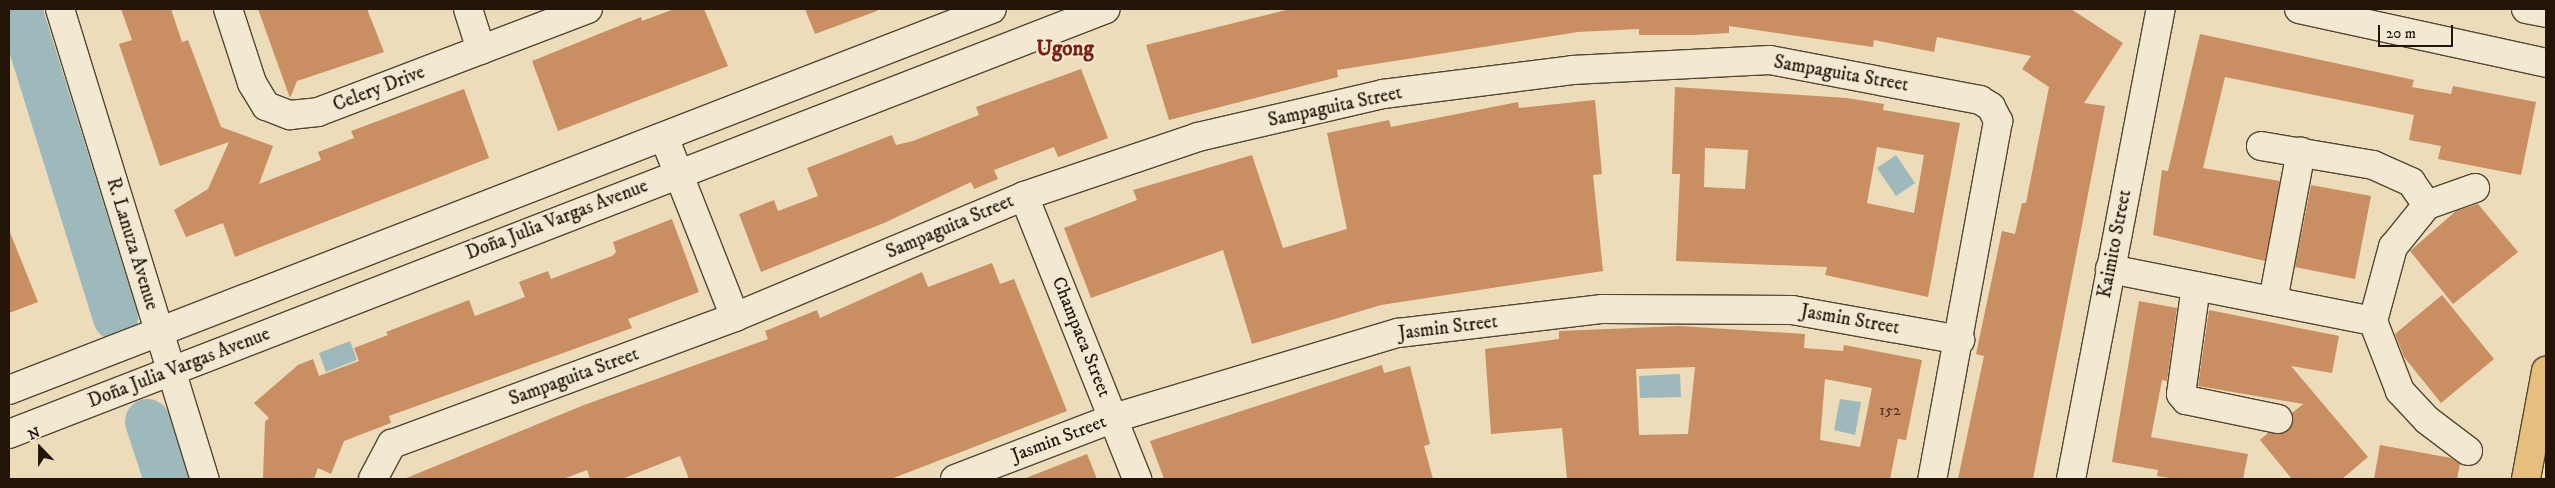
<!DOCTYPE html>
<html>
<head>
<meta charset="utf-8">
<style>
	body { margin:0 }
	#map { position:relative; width:2555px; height:488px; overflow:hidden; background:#ecdcba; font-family:"IM FELL DW Pica",serif }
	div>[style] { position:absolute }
	.water>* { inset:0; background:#9db9bb }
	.river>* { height:45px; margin:-22.5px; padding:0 22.5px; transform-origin:22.5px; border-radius:22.5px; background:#9db9bb }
	.building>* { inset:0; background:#c98e62 }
	.roads { filter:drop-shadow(1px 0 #544633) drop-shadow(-1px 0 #544633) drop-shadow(0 1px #544633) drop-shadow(0 -1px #544633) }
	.street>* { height:28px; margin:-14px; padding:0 14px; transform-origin:14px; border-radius:14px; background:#f3e8d2 }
	.secondary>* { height:28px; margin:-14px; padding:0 14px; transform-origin:14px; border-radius:14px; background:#f3e8d2 }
	.primary>* { height:28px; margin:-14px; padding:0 14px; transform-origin:14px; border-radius:14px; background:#e6be7d }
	span { translate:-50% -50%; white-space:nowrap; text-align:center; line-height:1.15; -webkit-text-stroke:4.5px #f3e8d2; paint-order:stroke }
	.number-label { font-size:16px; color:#4c321d }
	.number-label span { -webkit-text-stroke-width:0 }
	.street-label { font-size:19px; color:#221406 }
	.quarter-label { font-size:21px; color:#7a1f14; font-weight:700 }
	.frame { position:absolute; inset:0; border:10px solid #221406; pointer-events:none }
	.north { position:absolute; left:15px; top:423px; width:50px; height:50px; -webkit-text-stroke:4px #f3e8d2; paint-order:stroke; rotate:338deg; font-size:14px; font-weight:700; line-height:20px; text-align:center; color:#221406 }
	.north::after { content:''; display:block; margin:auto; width:18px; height:22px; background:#221406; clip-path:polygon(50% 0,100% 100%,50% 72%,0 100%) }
	.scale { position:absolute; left:2378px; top:25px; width:75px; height:22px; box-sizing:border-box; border:2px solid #221406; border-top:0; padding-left:6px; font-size:15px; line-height:18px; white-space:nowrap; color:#221406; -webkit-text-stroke:4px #f3e8d2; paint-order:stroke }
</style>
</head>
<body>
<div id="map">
	<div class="water">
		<div style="clip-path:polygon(1896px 155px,1915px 183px,1896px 196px,1877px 168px)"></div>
		<div style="clip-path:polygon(350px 341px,357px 360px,326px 372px,319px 353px)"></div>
		<div style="clip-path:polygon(1680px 374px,1681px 397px,1640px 398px,1639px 376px)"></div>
		<div style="clip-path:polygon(1840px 399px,1861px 402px,1855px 435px,1834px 430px)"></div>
	</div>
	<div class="river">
		<div style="left:19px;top:9px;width:323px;rotate:72.7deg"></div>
		<div style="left:147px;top:421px;width:61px;rotate:71.9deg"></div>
	</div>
	<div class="building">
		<div style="clip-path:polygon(121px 9px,171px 9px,182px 42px,188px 40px,221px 127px,273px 146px,259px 184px,321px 160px,318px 152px,354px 138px,351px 131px,464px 89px,489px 158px,235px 257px,223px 223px,186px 237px,174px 210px,208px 189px,229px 142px,160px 166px,119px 44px,132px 40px)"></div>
		<div style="clip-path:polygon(258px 9px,367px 9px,384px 52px,297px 81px,290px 98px)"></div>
		<div style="clip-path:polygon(674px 9px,704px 9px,728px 66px,558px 131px,532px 61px,641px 17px,642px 21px)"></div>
		<div style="clip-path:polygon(805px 9px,877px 9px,877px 11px,815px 34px)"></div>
		<div style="clip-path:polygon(1290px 9px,2071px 9px,2123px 43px,2084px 103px,2105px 106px,2033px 479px,1958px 479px,1984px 356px,1976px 354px,2002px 231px,2015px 234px,2022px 203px,2026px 203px,2049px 87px,2022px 69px,2031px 56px,1937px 37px,1934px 52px,1874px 40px,1873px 47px,1729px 26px,1729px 33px,1692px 35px,1639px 35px,1639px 29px,1578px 32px,1337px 70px,1338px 77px,1169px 120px,1146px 45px)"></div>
		<div style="clip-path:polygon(2200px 34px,2414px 80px,2412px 87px,2451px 94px,2453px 86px,2536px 102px,2521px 175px,2438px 159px,2441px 146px,2409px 140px,2414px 115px,2225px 77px,2203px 168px,2280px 181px,2265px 261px,2153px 235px,2162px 170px,2168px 171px)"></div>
		<div style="clip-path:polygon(1081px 69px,1108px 138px,1058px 157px,1054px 147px,994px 170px,998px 179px,974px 189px,971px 182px,884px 223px,761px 272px,739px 214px,774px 200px,778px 211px,818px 196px,807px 168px,892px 135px,896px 145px,913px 141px,979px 115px,976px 107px)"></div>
		<div style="clip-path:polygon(evenodd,1675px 87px,1847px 98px,1884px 104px,1883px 110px,1960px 123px,1928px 297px,1825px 275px,1827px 267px,1676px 261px,1680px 174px,1672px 174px,1675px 87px,1877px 147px,1924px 155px,1914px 213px,1867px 203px,1877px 147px,1675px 87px,1705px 148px,1748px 150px,1745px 189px,1704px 187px,1705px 148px)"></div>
		<div style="clip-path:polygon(1595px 100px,1602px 174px,1593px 175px,1603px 271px,1381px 305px,1252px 344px,1223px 250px,1091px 298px,1064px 228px,1137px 200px,1133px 190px,1252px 155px,1283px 248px,1347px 229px,1327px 133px,1389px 120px,1391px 127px,1518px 102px,1519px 108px)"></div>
		<div style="clip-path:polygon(2311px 185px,2371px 196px,2355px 279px,2295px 267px)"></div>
		<div style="clip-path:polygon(2478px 204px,2518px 252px,2453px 304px,2410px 251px,2456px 211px)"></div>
		<div style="clip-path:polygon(672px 219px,699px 292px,628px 319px,632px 328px,389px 416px,391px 423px,344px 441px,331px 474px,318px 468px,314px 479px,263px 479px,265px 422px,269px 418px,254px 403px,298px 365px,313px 359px,319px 376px,359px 361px,354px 348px,388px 335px,386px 332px,469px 300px,475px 316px,525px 297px,519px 282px,548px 271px,551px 279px,612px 256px,616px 252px,613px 242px)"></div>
		<div style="clip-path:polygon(9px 230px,38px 302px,9px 313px)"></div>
		<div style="clip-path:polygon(992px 263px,1000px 284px,1014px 279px,1067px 411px,891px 479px,689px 479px,680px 456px,622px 479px,590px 479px,587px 470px,563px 479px,404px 479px,584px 405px,768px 339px,765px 331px,817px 310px,820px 318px,922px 272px,928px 287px)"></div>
		<div style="clip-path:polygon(2442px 295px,2494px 359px,2441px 403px,2404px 357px,2395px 334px)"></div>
		<div style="clip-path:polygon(2139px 301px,2177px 308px,2167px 381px,2162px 380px,2151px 437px,2248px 454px,2243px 479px,2175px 479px,2157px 476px,2158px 470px,2112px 462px)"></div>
		<div style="clip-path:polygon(2209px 310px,2339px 336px,2332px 373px,2291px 366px,2368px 457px,2342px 479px,2292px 479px,2260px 440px,2268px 433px,2289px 430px,2292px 413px,2303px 404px,2198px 386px)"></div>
		<div style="clip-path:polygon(evenodd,1680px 326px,1805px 334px,1804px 348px,1843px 351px,1844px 345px,1922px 360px,1906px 440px,1898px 439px,1890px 479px,1567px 479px,1562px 428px,1491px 434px,1485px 349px,1559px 339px,1559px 331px,1680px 326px,1695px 367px,1688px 434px,1639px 435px,1636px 369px,1695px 367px,1680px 326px,1825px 379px,1872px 388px,1860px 447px,1820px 440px,1825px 379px)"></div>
		<div style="clip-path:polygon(1382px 365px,1384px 373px,1410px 366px,1430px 444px,1424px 446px,1433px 479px,1164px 479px,1150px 441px)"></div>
		<div style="clip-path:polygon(2380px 445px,2451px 458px,2460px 464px,2457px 479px,2374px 479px)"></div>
		<div style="clip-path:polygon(1087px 454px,1097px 479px,1026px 479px,1026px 478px)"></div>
	</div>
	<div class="roads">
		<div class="street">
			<div style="left:228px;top:9px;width:78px;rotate:72deg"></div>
			<div style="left:252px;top:83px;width:27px;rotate:59deg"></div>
			<div style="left:266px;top:106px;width:26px;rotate:21deg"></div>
			<div style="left:290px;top:115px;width:28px;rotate:-6deg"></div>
			<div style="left:318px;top:112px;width:289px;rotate:-20.9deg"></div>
			<div style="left:468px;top:9px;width:43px;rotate:72.4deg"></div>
			<div style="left:664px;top:137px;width:193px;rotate:68.5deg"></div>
			<div style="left:2261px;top:146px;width:114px;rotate:9.6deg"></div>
			<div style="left:2373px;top:165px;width:42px;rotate:24.1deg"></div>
			<div style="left:2411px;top:182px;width:28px;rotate:55deg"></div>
			<div style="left:1024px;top:196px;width:305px;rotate:68.2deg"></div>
			<div style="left:2110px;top:269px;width:268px;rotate:11.2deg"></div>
			<div style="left:2196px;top:286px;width:109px;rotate:97.9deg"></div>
			<div style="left:2181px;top:394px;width:8px;rotate:50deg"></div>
			<div style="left:2186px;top:400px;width:94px;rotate:11.7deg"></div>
			<div style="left:2273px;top:301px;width:152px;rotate:-79.4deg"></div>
			<div style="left:2468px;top:451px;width:51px;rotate:-142.9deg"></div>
			<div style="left:2427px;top:420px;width:40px;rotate:-133deg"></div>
			<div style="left:2400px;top:391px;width:75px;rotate:-111.1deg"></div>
			<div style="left:2373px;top:321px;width:77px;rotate:-74.9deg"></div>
			<div style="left:2393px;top:247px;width:54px;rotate:-51deg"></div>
			<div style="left:2427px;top:205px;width:51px;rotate:-19.5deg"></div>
			<div style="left:373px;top:479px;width:40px;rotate:-62deg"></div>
			<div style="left:392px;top:444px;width:366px;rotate:-20.3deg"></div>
			<div style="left:735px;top:317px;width:313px;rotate:-22.7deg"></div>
			<div style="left:1024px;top:196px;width:184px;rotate:-18.7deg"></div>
			<div style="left:1198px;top:137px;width:190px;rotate:-13.1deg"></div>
			<div style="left:1383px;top:94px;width:191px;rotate:-7.2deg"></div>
			<div style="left:1572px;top:70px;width:198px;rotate:-2.9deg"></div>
			<div style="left:1770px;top:60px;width:214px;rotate:10.8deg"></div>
			<div style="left:1980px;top:100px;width:13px;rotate:32deg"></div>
			<div style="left:1991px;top:107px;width:16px;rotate:63deg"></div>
			<div style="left:1998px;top:121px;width:364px;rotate:100.4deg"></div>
			<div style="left:955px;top:479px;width:170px;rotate:-21deg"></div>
			<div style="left:1114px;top:418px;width:296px;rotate:-16.7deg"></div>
			<div style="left:1398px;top:333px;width:206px;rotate:-6.7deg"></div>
			<div style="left:1603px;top:309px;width:189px;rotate:0.3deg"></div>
			<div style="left:1792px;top:310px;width:171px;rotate:10.1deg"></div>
			<div style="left:2071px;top:479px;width:479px;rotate:-79.2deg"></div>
		</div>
		<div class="secondary">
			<div style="left:60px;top:9px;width:492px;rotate:72.9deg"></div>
			<div style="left:2299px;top:9px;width:253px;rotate:12.3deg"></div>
			<div style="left:2526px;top:9px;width:20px;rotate:11deg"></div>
			<div style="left:9px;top:390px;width:1054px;rotate:-21.19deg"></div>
			<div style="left:9px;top:434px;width:1176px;rotate:-21.18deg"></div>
		</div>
		<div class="primary">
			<div style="left:2526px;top:479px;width:110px;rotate:-79.5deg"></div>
		</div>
	</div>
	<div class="number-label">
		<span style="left:1890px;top:410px">152</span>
	</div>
	<div class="street-label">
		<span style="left:1841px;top:74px;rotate:10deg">Sampaguita Street</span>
		<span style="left:379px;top:89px;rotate:-21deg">Celery Drive</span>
		<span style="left:1335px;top:107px;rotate:-12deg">Sampaguita Street</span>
		<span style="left:557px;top:220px;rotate:-21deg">Doña Julia Vargas Avenue</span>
		<span style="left:950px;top:227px;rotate:-23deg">Sampaguita Street</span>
		<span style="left:132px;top:244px;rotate:73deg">R. Lanuza Avenue</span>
		<span style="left:2115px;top:244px;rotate:-79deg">Kaimito Street</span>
		<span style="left:1850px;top:320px;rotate:10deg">Jasmin Street</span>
		<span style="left:1448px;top:328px;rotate:-7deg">Jasmin Street</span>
		<span style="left:1081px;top:337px;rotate:68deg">Champaca Street</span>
		<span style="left:179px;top:368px;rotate:-21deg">Doña Julia Vargas Avenue</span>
		<span style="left:574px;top:377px;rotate:-20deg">Sampaguita Street</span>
		<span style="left:1059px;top:439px;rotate:-21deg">Jasmin Street</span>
	</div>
	<div class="quarter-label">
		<span style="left:1065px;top:49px">Ugong</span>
	</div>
	<div class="frame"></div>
	<div class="north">N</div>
	<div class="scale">20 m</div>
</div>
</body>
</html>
